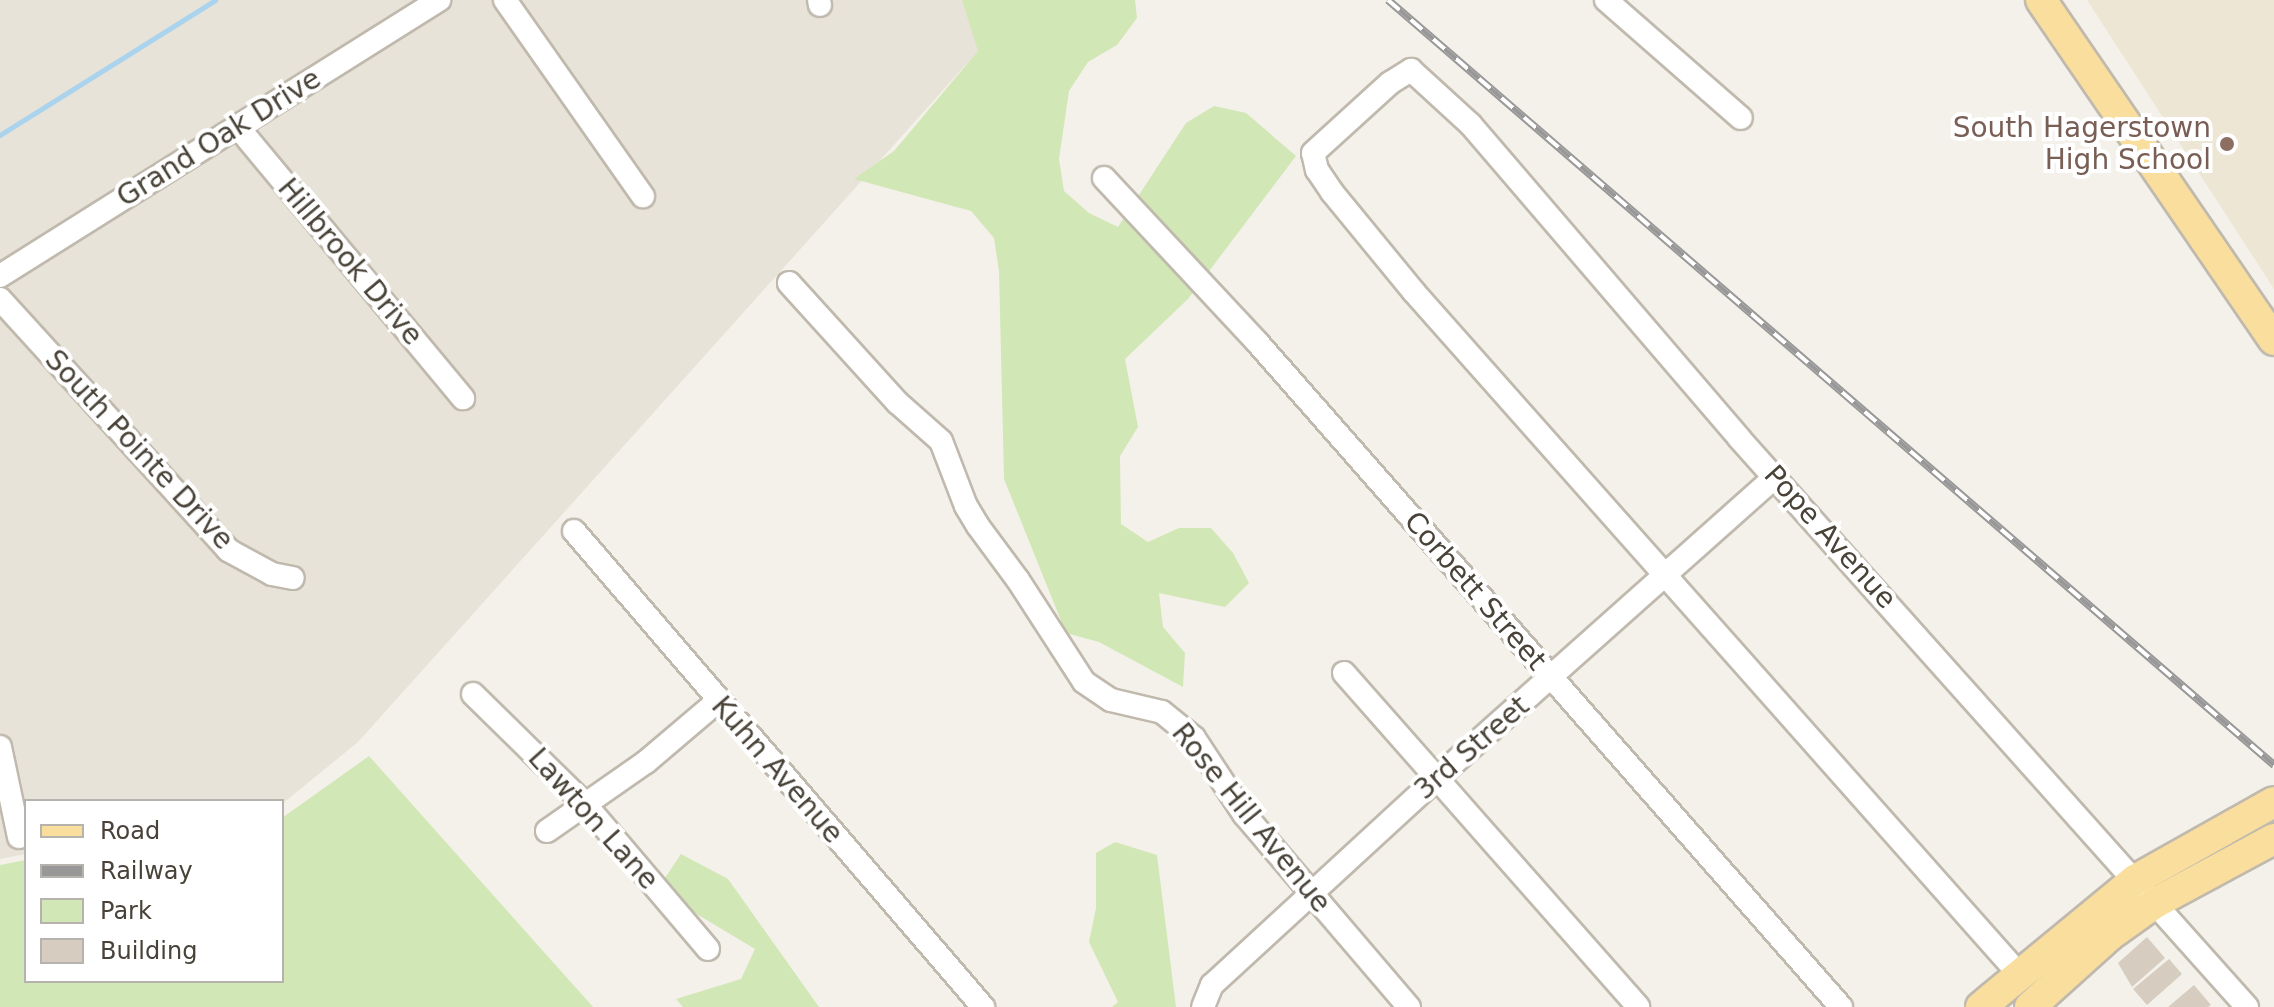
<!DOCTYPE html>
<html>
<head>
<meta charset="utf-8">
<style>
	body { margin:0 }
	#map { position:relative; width:2274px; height:1007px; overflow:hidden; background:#f4f1ea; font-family:"DejaVu Sans",sans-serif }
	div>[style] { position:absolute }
	.residential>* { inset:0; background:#e8e3d8 }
	.education>* { inset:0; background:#ede6d5 }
	.green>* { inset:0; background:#d1e7b5 }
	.stream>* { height:5px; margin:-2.5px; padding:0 2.5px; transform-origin:2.5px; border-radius:2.5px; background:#aad3ee }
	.building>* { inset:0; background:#d6cdc0 }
	.roads { filter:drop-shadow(2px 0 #c0b9ad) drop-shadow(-2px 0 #c0b9ad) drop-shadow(0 2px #c0b9ad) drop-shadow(0 -2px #c0b9ad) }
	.minor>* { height:22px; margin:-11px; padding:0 11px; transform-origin:11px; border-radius:11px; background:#fff }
	.major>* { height:30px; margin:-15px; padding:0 15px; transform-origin:15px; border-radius:15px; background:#fade9d }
	.rail>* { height:8px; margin-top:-4px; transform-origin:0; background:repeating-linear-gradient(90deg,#fff 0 15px,#989898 0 30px); box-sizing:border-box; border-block:2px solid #989898 }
	.dots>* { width:22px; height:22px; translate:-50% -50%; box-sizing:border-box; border:4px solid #fff; border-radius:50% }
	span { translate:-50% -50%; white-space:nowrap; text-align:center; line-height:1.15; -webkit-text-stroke:8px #fff; paint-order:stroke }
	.education-label { font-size:28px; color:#785e54 }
	.right { translate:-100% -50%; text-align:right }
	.street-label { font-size:28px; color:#484238 }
	.legend { position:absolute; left:24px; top:799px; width:260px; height:184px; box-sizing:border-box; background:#fff; border:2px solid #b6b3af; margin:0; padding:10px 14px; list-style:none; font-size:24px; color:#484238 }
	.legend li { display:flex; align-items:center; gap:16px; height:40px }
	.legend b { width:40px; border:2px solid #b6b3af }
</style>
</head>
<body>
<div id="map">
	<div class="residential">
		<div style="clip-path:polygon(0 0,981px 0,988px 40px,358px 742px,282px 804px,26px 801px,26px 854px,0 859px)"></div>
	</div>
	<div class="education">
		<div style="clip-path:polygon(2087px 0,2274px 0,2274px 289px)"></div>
	</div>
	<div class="green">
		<div style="clip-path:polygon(962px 0,1135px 0,1137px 18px,1117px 45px,1088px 62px,1069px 91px,1059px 159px,1064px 191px,1089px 213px,1118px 227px,1186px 123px,1214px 106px,1246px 113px,1296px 156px,1188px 299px,1125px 359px,1138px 427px,1120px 456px,1121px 524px,1148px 542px,1179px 528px,1211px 528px,1233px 553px,1249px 583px,1225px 607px,1159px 593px,1163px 627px,1185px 653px,1183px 687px,1099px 642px,1066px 633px,1004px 479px,999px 271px,994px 238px,971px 211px,854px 179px,894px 151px,978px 51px)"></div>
		<div style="clip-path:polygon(369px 756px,593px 1007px,0 1007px,0 865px,26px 860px,26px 981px,282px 981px,282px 818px)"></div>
		<div style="clip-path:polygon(1115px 842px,1157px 855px,1176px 1007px,1112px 1007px,1118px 1002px,1089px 942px,1096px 908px,1096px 853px)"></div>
		<div style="clip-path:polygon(681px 854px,728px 879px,819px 1007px,683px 1007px,676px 999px,741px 979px,755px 949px,685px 907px,663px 881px)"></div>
	</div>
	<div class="stream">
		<div style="left:0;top:135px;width:254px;rotate:-32.1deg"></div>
	</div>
	<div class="building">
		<div style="clip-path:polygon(2147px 937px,2165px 958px,2132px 987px,2118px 963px)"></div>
		<div style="clip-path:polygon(2169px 959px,2182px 974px,2147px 1005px,2133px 989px)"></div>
		<div style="clip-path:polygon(2194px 985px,2211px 1005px,2208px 1007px,2168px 1007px)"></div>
	</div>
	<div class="roads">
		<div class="minor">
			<div style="left:505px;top:0;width:240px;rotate:54.9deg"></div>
			<div style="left:819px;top:0;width:5px;rotate:79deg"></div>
			<div style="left:1606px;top:0;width:179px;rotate:41.2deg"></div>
			<div style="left:237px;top:126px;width:354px;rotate:50.3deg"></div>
			<div style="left:1104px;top:178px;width:224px;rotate:47deg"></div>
			<div style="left:1257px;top:342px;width:885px;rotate:48.71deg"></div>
			<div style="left:0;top:276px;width:519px;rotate:-32.16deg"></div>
			<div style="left:789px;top:283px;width:162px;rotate:47.8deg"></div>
			<div style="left:898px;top:403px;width:57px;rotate:41.5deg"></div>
			<div style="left:941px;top:441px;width:70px;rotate:69deg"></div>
			<div style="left:966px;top:506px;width:23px;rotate:59deg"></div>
			<div style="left:978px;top:526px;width:67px;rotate:53.5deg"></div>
			<div style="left:1018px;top:580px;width:121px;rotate:57.1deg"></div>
			<div style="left:1084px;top:682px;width:32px;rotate:34deg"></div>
			<div style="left:1111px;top:700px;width:52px;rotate:13.2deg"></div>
			<div style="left:1162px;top:712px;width:41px;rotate:39.1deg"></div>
			<div style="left:1194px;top:738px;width:91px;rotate:56.7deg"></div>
			<div style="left:1244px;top:814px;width:254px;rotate:49.5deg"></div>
			<div style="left:0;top:299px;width:339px;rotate:47.7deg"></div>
			<div style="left:228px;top:550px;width:50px;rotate:28.6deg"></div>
			<div style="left:272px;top:574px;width:21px;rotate:11deg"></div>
			<div style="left:574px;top:531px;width:628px;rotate:49.33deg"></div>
			<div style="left:1344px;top:673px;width:445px;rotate:48.6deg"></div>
			<div style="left:473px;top:694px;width:157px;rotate:44.5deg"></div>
			<div style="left:585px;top:804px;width:190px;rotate:49.7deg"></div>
			<div style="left:0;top:747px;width:92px;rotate:78.1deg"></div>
			<div style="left:547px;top:831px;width:121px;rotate:-34.9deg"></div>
			<div style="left:646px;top:762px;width:94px;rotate:-40.3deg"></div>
			<div style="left:2019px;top:974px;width:912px;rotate:-131.58deg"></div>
			<div style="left:1414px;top:292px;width:129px;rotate:-129.4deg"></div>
			<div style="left:1332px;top:192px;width:27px;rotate:-124deg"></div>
			<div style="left:1317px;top:170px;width:17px;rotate:-103deg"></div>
			<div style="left:1313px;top:153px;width:104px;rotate:-42.3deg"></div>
			<div style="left:1390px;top:83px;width:25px;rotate:-32deg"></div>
			<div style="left:1411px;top:70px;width:81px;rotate:42.5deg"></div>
			<div style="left:1471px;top:125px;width:412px;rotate:49.4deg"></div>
			<div style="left:1739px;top:438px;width:763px;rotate:48.24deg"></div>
			<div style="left:1203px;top:1007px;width:24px;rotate:-68deg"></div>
			<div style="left:1212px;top:985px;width:306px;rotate:-42.6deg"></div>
			<div style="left:1437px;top:778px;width:454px;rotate:-41.7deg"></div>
		</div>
		<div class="major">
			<div style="left:2041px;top:0;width:412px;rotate:55.6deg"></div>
			<div style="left:1981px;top:1007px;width:200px;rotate:-39.5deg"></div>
			<div style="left:2135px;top:880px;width:159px;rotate:-29.3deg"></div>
			<div style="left:2030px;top:1007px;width:108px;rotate:-42deg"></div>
			<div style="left:2110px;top:935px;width:55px;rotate:-35.4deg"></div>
			<div style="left:2155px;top:903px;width:135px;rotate:-28.3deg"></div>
		</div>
	</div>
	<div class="rail">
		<div style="left:1388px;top:0;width:1171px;rotate:40.81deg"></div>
	</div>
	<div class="dots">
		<div style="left:2227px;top:144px;background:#8d6e63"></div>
	</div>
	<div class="education-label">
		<span class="right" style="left:2211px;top:144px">South Hagerstown<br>High School</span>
	</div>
	<div class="street-label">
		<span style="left:219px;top:138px;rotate:-32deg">Grand Oak Drive</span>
		<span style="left:350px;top:262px;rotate:50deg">Hillbrook Drive</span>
		<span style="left:139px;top:450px;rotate:47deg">South Pointe Drive</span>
		<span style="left:1830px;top:537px;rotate:48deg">Pope Avenue</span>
		<span style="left:1475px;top:591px;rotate:49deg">Corbett Street</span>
		<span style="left:1472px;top:748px;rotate:-41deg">3rd Street</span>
		<span style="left:777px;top:770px;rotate:49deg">Kuhn Avenue</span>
		<span style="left:1251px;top:818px;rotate:51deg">Rose Hill Avenue</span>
		<span style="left:593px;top:819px;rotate:48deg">Lawton Lane</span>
	</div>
	<ul class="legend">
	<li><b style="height:10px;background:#fade9d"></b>Road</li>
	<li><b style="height:10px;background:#989898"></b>Railway</li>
	<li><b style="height:22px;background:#d1e7b5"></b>Park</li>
	<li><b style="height:22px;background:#d6cdc0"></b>Building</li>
	</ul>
</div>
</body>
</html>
